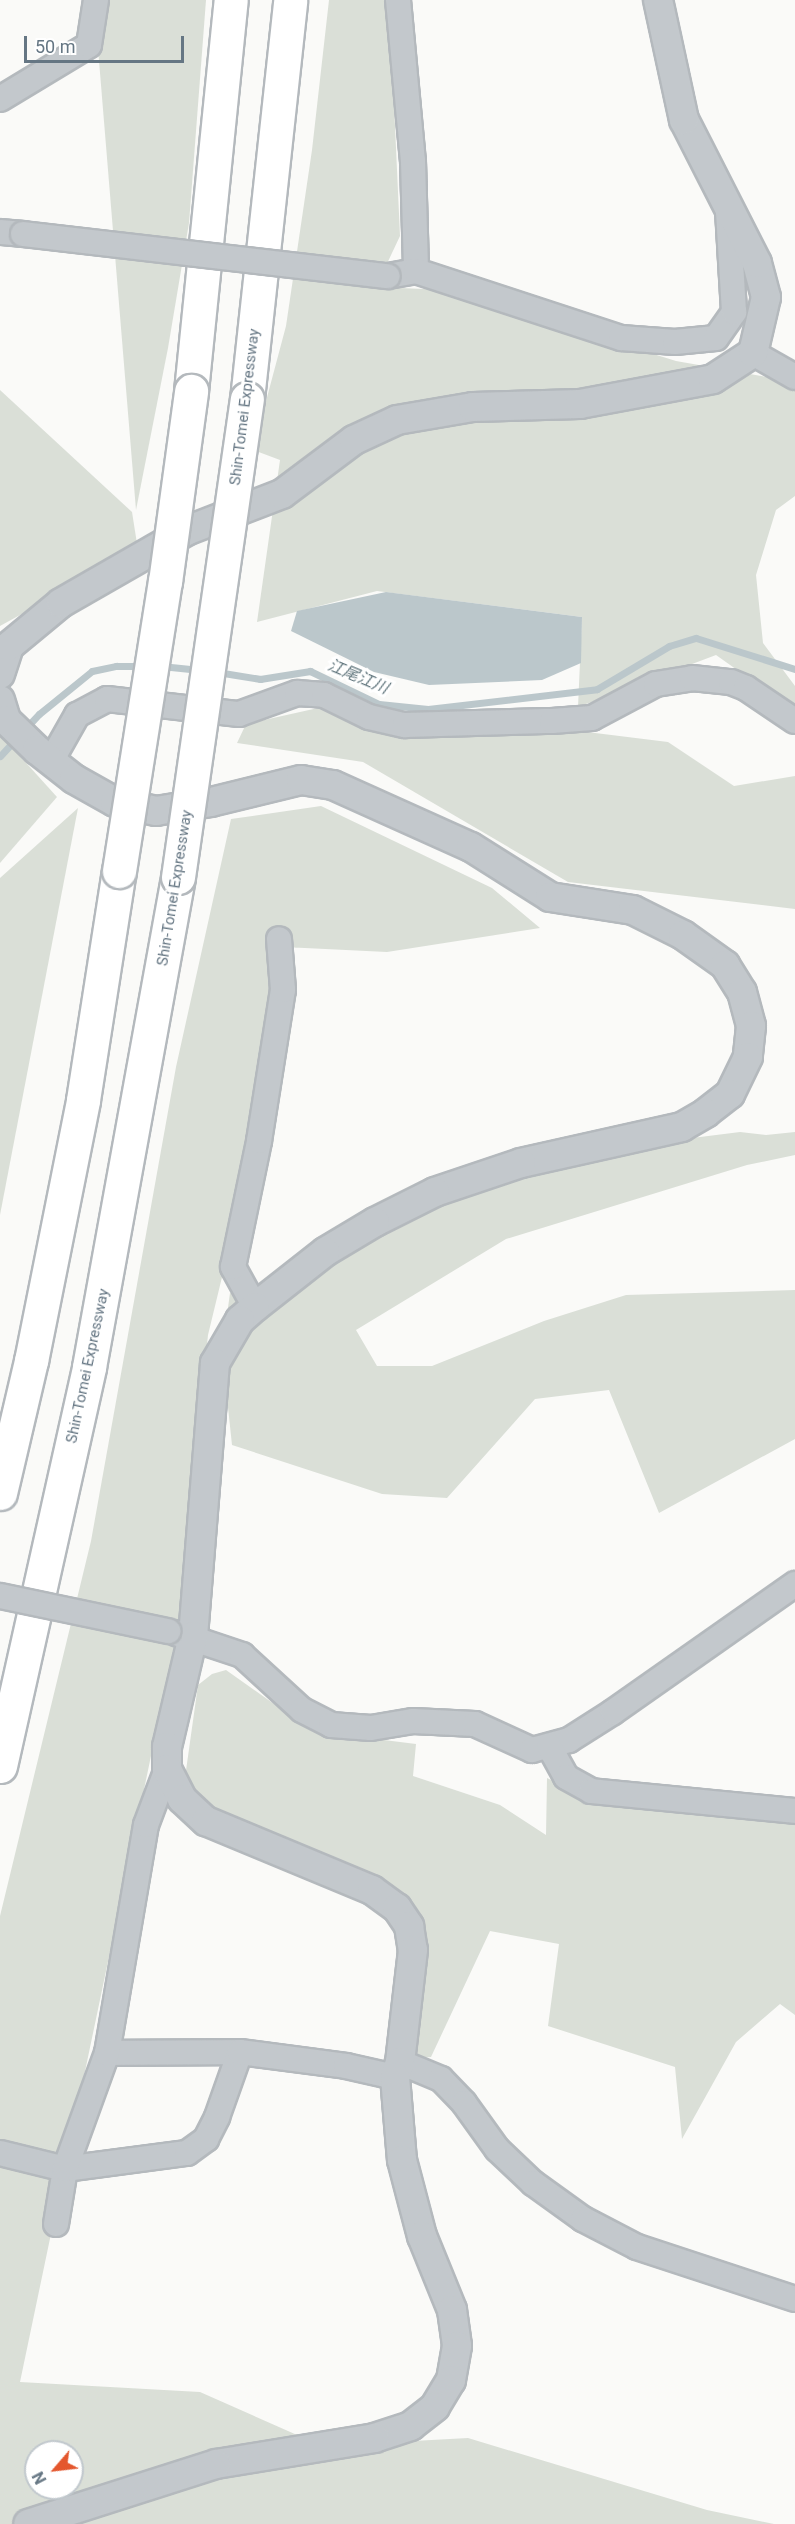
<!DOCTYPE html>
<html>
<head>
<meta charset="utf-8">
<style>
	body { margin:0 }
	#map { position:relative; width:795px; height:2524px; overflow:hidden; background:#fafaf8; font-family:Roboto,"Noto Sans JP",sans-serif }
	div>[style] { position:absolute }
	.green>* { inset:0; background:#dadfd7 }
	.water>* { inset:0; background:#bbc7cb }
	.stream>* { height:7px; margin:-3.5px; padding:0 3.5px; transform-origin:3.5px; border-radius:3.5px; background:#bbc7cb }
	.roads { filter:drop-shadow(2px 0 #b4b9bd) drop-shadow(-2px 0 #b4b9bd) drop-shadow(0 2px #b4b9bd) drop-shadow(0 -2px #b4b9bd) }
	.minor>* { height:24px; margin:-12px; padding:0 12px; transform-origin:12px; border-radius:12px; background:#c3c8cc }
	.tertiary>* { height:28px; margin:-14px; padding:0 14px; transform-origin:14px; border-radius:14px; background:#c3c8cc }
	.motorway>* { height:33px; margin:-16.5px; padding:0 16.5px; transform-origin:16.5px; border-radius:16.5px; background:#fff }
	.bridges { filter:drop-shadow(2px 0 #b4b9bd) drop-shadow(-2px 0 #b4b9bd) drop-shadow(0 2px #b4b9bd) drop-shadow(0 -2px #b4b9bd) }
	.minor-bridge>* { height:24px; margin:-12px; padding:0 12px; transform-origin:12px; border-radius:12px; background:#c3c8cc }
	.motorway-bridge>* { height:33px; margin:-16.5px; padding:0 16.5px; transform-origin:16.5px; border-radius:16.5px; background:#fff }
	span { translate:-50% -50%; white-space:nowrap; text-align:center; line-height:1.15; -webkit-text-stroke:6px #fff; paint-order:stroke }
	.street-label { font-size:15px; color:#657683 }
	.water-label { font-size:16px; color:#60757c; font-style:italic }
	.north { position:absolute; left:24px; top:2440px; width:60px; height:60px; box-sizing:border-box; background:#fff; border:2px solid #c1c8cd; border-radius:50%; rotate:242deg; font-size:16px; font-weight:700; line-height:24px; text-align:center; color:#657683 }
	.north::after { content:''; display:block; margin:auto; width:21px; height:27px; background:#e4572e; clip-path:polygon(50% 0,100% 100%,50% 72%,0 100%) }
	.scale { position:absolute; left:24px; top:36px; width:160px; height:27px; box-sizing:border-box; border:3px solid #657683; border-top:0; padding-left:8px; font-size:18px; line-height:21px; white-space:nowrap; color:#657683; -webkit-text-stroke:4px #fff; paint-order:stroke }
</style>
</head>
<body>
<div id="map">
	<div class="green">
		<div style="clip-path:polygon(94px 0,206px 0,189px 223px,168px 348px,136px 510px)"></div>
		<div style="clip-path:polygon(329px 0,386px 0,391px 38px,400px 236px,376px 287px,448px 290px,676px 361px,795px 382px,795px 496px,776px 510px,756px 575px,763px 643px,795px 686px,795px 706px,784px 703px,716px 655px,578px 707px,582px 617px,377px 591px,257px 622px,280px 460px,253px 450px,286px 326px,312px 150px)"></div>
		<div style="clip-path:polygon(0 390px,132px 512px,138px 550px,0 626px)"></div>
		<div style="clip-path:polygon(318px 708px,399px 734px,579px 731px,668px 742px,734px 786px,795px 776px,795px 909px,568px 882px,363px 762px,237px 743px,246px 724px)"></div>
		<div style="clip-path:polygon(0 734px,57px 797px,0 863px)"></div>
		<div style="clip-path:polygon(evenodd,321px 806px,492px 888px,540px 928px,387px 952px,284px 947px,260px 1120px,208px 1335px,178px 1627px,20px 2382px,200px 2392px,322px 2446px,468px 2438px,707px 2510px,774px 2524px,0 2524px,0 1916px,91px 1541px,176px 1067px,231px 819px,321px 806px,36px 2452px,72px 2452px,72px 2488px,36px 2488px,36px 2452px)"></div>
		<div style="clip-path:polygon(78px 808px,0 1215px,0 878px)"></div>
		<div style="clip-path:polygon(740px 1132px,766px 1135px,795px 1132px,795px 1155px,747px 1165px,506px 1239px,356px 1330px,377px 1366px,432px 1366px,544px 1321px,626px 1295px,795px 1290px,795px 1439px,659px 1513px,609px 1390px,535px 1399px,447px 1498px,382px 1494px,232px 1445px,222px 1351px,230px 1293px,265px 1299px,448px 1188px,557px 1155px)"></div>
		<div style="clip-path:polygon(226px 1670px,312px 1731px,416px 1744px,413px 1776px,500px 1805px,546px 1835px,547px 1778px,599px 1803px,795px 1820px,795px 2015px,780px 2004px,736px 2042px,682px 2139px,675px 2067px,548px 2026px,559px 1944px,490px 1931px,431px 2057px,416px 2058px,405px 2012px,410px 1915px,182px 1799px,198px 1685px,212px 1674px)"></div>
	</div>
	<div class="water">
		<div style="clip-path:polygon(386px 592px,582px 617px,581px 663px,542px 680px,429px 685px,374px 672px,291px 631px,297px 611px)"></div>
	</div>
	<div class="stream">
		<div style="left:161px;top:666px;width:39px;rotate:6deg"></div>
		<div style="left:217px;top:672px;width:44px;rotate:9.2deg"></div>
		<div style="left:260px;top:679px;width:51px;rotate:-9.1deg"></div>
		<div style="left:310px;top:671px;width:76px;rotate:25.6deg"></div>
		<div style="left:379px;top:704px;width:49px;rotate:5.8deg"></div>
		<div style="left:428px;top:709px;width:170px;rotate:-6.7deg"></div>
		<div style="left:597px;top:689px;width:84px;rotate:-30.8deg"></div>
		<div style="left:669px;top:646px;width:28px;rotate:-17deg"></div>
		<div style="left:696px;top:638px;width:104px;rotate:17.4deg"></div>
		<div style="left:24px;top:730px;width:22px;rotate:-47deg"></div>
		<div style="left:39px;top:714px;width:68px;rotate:-39.1deg"></div>
		<div style="left:92px;top:671px;width:25px;rotate:-12deg"></div>
		<div style="left:116px;top:666px;width:28px"></div>
		<div style="left:0;top:756px;width:25px;rotate:-47deg"></div>
	</div>
	<div class="roads">
		<div class="minor">
			<div style="left:398px;top:0;width:162px;rotate:84.7deg"></div>
			<div style="left:413px;top:161px;width:110px;rotate:88.4deg"></div>
			<div style="left:0;top:99px;width:104px;rotate:-31.2deg"></div>
			<div style="left:89px;top:45px;width:46px;rotate:-81.2deg"></div>
			<div style="left:0;top:232px;width:23px;rotate:5deg"></div>
			<div style="left:388px;top:276px;width:28px;rotate:-10deg"></div>
			<div style="left:416px;top:271px;width:216px;rotate:18.1deg"></div>
			<div style="left:621px;top:338px;width:54px;rotate:4.2deg"></div>
			<div style="left:675px;top:342px;width:41px;rotate:-5.6deg"></div>
			<div style="left:716px;top:338px;width:32px;rotate:-55deg"></div>
			<div style="left:734px;top:312px;width:101px;rotate:-93.4deg"></div>
			<div style="left:753px;top:353px;width:48px;rotate:29.7deg"></div>
			<div style="left:51px;top:761px;width:53px;rotate:-60.5deg"></div>
			<div style="left:77px;top:715px;width:34px;rotate:-28deg"></div>
			<div style="left:107px;top:699px;width:133px;rotate:6.5deg"></div>
			<div style="left:239px;top:714px;width:62px;rotate:-19.9deg"></div>
			<div style="left:297px;top:693px;width:27px;rotate:4deg"></div>
			<div style="left:324px;top:695px;width:50px;rotate:26.1deg"></div>
			<div style="left:369px;top:717px;width:37px;rotate:13deg"></div>
			<div style="left:405px;top:725px;width:147px;rotate:-1.6deg"></div>
			<div style="left:552px;top:721px;width:40px;rotate:-4.3deg"></div>
			<div style="left:592px;top:718px;width:72px;rotate:-28deg"></div>
			<div style="left:656px;top:684px;width:36px;rotate:-9deg"></div>
			<div style="left:692px;top:678px;width:39px;rotate:6deg"></div>
			<div style="left:731px;top:682px;width:16px;rotate:22deg"></div>
			<div style="left:746px;top:688px;width:59px;rotate:34deg"></div>
			<div style="left:255px;top:1307px;width:46px;rotate:-118.8deg"></div>
			<div style="left:233px;top:1267px;width:129px;rotate:-78.3deg"></div>
			<div style="left:259px;top:1141px;width:153px;rotate:-81deg"></div>
			<div style="left:283px;top:990px;width:51px;rotate:-94.5deg"></div>
			<div style="left:176px;top:1633px;width:70px;rotate:18.4deg"></div>
			<div style="left:242px;top:1655px;width:81px;rotate:42.5deg"></div>
			<div style="left:302px;top:1710px;width:33px;rotate:27deg"></div>
			<div style="left:331px;top:1725px;width:40px;rotate:4.3deg"></div>
			<div style="left:371px;top:1728px;width:43px;rotate:-9.5deg"></div>
			<div style="left:413px;top:1721px;width:62px;rotate:2.8deg"></div>
			<div style="left:475px;top:1724px;width:63px;rotate:24.5deg"></div>
			<div style="left:532px;top:1750px;width:38px;rotate:-15deg"></div>
			<div style="left:569px;top:1740px;width:52px;rotate:-32.5deg"></div>
			<div style="left:613px;top:1712px;width:223px;rotate:-35.1deg"></div>
			<div style="left:549px;top:1746px;width:35px;rotate:61deg"></div>
			<div style="left:566px;top:1777px;width:29px;rotate:29deg"></div>
			<div style="left:591px;top:1791px;width:205px;rotate:5.6deg"></div>
			<div style="left:107px;top:2053px;width:133px;rotate:-0.4deg"></div>
			<div style="left:400px;top:2062px;width:44px;rotate:22.5deg"></div>
			<div style="left:441px;top:2079px;width:33px;rotate:46deg"></div>
			<div style="left:464px;top:2103px;width:57px;rotate:54.3deg"></div>
			<div style="left:497px;top:2149px;width:50px;rotate:43.4deg"></div>
			<div style="left:533px;top:2183px;width:62px;rotate:35.8deg"></div>
			<div style="left:583px;top:2219px;width:61px;rotate:27.4deg"></div>
			<div style="left:637px;top:2247px;width:166px;rotate:18.2deg"></div>
			<div style="left:0;top:2153px;width:67px;rotate:13.8deg"></div>
			<div style="left:65px;top:2169px;width:123px;rotate:-7.5deg"></div>
			<div style="left:187px;top:2153px;width:24px;rotate:-36deg"></div>
			<div style="left:206px;top:2139px;width:25px;rotate:-63deg"></div>
			<div style="left:217px;top:2117px;width:69px;rotate:-70.5deg"></div>
			<div style="left:240px;top:2052px;width:107px;rotate:7.5deg"></div>
			<div style="left:346px;top:2066px;width:50px;rotate:12.7deg"></div>
			<div style="left:56px;top:2224px;width:56px;rotate:-80.7deg"></div>
			<div style="left:65px;top:2169px;width:123px;rotate:-70.1deg"></div>
			<div style="left:107px;top:2053px;width:231px;rotate:-80.3deg"></div>
			<div style="left:146px;top:1825px;width:60px;rotate:-69.4deg"></div>
		</div>
		<div class="tertiary">
			<div style="left:0;top:674px;width:29px;rotate:-72deg"></div>
			<div style="left:9px;top:646px;width:67px;rotate:-39.6deg"></div>
			<div style="left:61px;top:603px;width:144px;rotate:-29.9deg"></div>
			<div style="left:186px;top:531px;width:103px;rotate:-21.1deg"></div>
			<div style="left:282px;top:494px;width:90px;rotate:-36.9deg"></div>
			<div style="left:354px;top:440px;width:47px;rotate:-24.9deg"></div>
			<div style="left:397px;top:420px;width:77px;rotate:-9.7deg"></div>
			<div style="left:473px;top:407px;width:107px;rotate:-1.6deg"></div>
			<div style="left:580px;top:404px;width:135px;rotate:-10.6deg"></div>
			<div style="left:713px;top:379px;width:48px;rotate:-33deg"></div>
			<div style="left:753px;top:353px;width:57px;rotate:-76.9deg"></div>
			<div style="left:766px;top:297px;width:35px;rotate:-105deg"></div>
			<div style="left:757px;top:263px;width:161px;rotate:-117deg"></div>
			<div style="left:684px;top:120px;width:123px;rotate:-102.2deg"></div>
			<div style="left:0;top:700px;width:21px;rotate:73deg"></div>
			<div style="left:6px;top:720px;width:43px;rotate:44.1deg"></div>
			<div style="left:37px;top:750px;width:47px;rotate:38.1deg"></div>
			<div style="left:74px;top:779px;width:47px;rotate:29.3deg"></div>
			<div style="left:115px;top:802px;width:42px;rotate:12.4deg"></div>
			<div style="left:156px;top:811px;width:56px;rotate:-9.3deg"></div>
			<div style="left:211px;top:802px;width:93px;rotate:-13.7deg"></div>
			<div style="left:301px;top:780px;width:32px;rotate:9deg"></div>
			<div style="left:333px;top:785px;width:151px;rotate:24.2deg"></div>
			<div style="left:471px;top:847px;width:93px;rotate:32.3deg"></div>
			<div style="left:550px;top:897px;width:84px;rotate:8.9deg"></div>
			<div style="left:633px;top:910px;width:56px;rotate:26.6deg"></div>
			<div style="left:683px;top:935px;width:52px;rotate:35.5deg"></div>
			<div style="left:725px;top:965px;width:32px;rotate:58deg"></div>
			<div style="left:742px;top:992px;width:35px;rotate:75deg"></div>
			<div style="left:751px;top:1026px;width:31px;rotate:96deg"></div>
			<div style="left:748px;top:1057px;width:41px;rotate:115.9deg"></div>
			<div style="left:730px;top:1094px;width:31px;rotate:142deg"></div>
			<div style="left:706px;top:1113px;width:28px;rotate:150deg"></div>
			<div style="left:682px;top:1127px;width:165px;rotate:167.4deg"></div>
			<div style="left:521px;top:1163px;width:91px;rotate:161.4deg"></div>
			<div style="left:435px;top:1192px;width:67px;rotate:153.4deg"></div>
			<div style="left:375px;top:1222px;width:58px;rotate:149deg"></div>
			<div style="left:325px;top:1252px;width:89px;rotate:141.8deg"></div>
			<div style="left:255px;top:1307px;width:20px;rotate:139deg"></div>
			<div style="left:240px;top:1320px;width:50px;rotate:120.2deg"></div>
			<div style="left:215px;top:1363px;width:274px;rotate:94.6deg"></div>
			<div style="left:193px;top:1636px;width:114px;rotate:103.2deg"></div>
			<div style="left:167px;top:1747px;width:22px;rotate:90deg"></div>
			<div style="left:167px;top:1769px;width:34px;rotate:63deg"></div>
			<div style="left:182px;top:1799px;width:33px;rotate:43deg"></div>
			<div style="left:206px;top:1821px;width:180px;rotate:22.6deg"></div>
			<div style="left:372px;top:1890px;width:31px;rotate:36deg"></div>
			<div style="left:397px;top:1908px;width:22px;rotate:56deg"></div>
			<div style="left:409px;top:1926px;width:24px;rotate:81deg"></div>
			<div style="left:413px;top:1950px;width:113px;rotate:96.6deg"></div>
			<div style="left:400px;top:2062px;width:16px;rotate:108deg"></div>
			<div style="left:395px;top:2077px;width:83px;rotate:85.2deg"></div>
			<div style="left:402px;top:2160px;width:79px;rotate:75.3deg"></div>
			<div style="left:422px;top:2236px;width:80px;rotate:67.9deg"></div>
			<div style="left:452px;top:2310px;width:36px;rotate:82deg"></div>
			<div style="left:457px;top:2346px;width:35px;rotate:100deg"></div>
			<div style="left:451px;top:2380px;width:31px;rotate:121deg"></div>
			<div style="left:435px;top:2407px;width:31px;rotate:142deg"></div>
			<div style="left:411px;top:2426px;width:38px;rotate:162deg"></div>
			<div style="left:375px;top:2438px;width:161px;rotate:170.7deg"></div>
			<div style="left:216px;top:2464px;width:197px;rotate:162.3deg"></div>
		</div>
		<div class="motorway">
			<div style="left:191px;top:391px;width:393px;rotate:-84.2deg"></div>
			<div style="left:247px;top:399px;width:401px;rotate:-83.8deg"></div>
			<div style="left:0;top:1493px;width:136px;rotate:-76.8deg"></div>
			<div style="left:31px;top:1361px;width:266px;rotate:-78.7deg"></div>
			<div style="left:83px;top:1100px;width:232px;rotate:-81.1deg"></div>
			<div style="left:0;top:1766px;width:409px;rotate:-77.4deg"></div>
			<div style="left:89px;top:1367px;width:498px;rotate:-79.7deg"></div>
		</div>
	</div>
	<div class="bridges">
		<div class="minor-bridge">
			<div style="left:23px;top:234px;width:367px;rotate:6.6deg"></div>
			<div style="left:0;top:1596px;width:172px;rotate:11.8deg"></div>
		</div>
		<div class="motorway-bridge">
			<div style="left:119px;top:871px;width:293px;rotate:-81deg"></div>
			<div style="left:165px;top:582px;width:193px;rotate:-82.2deg"></div>
			<div style="left:178px;top:877px;width:483px;rotate:-81.8deg"></div>
		</div>
	</div>
	<div class="street-label">
		<span style="left:245px;top:407px;rotate:-83deg">Shin-Tomei Expressway</span>
		<span style="left:175px;top:888px;rotate:-81deg">Shin-Tomei Expressway</span>
		<span style="left:88px;top:1366px;rotate:-78deg">Shin-Tomei Expressway</span>
	</div>
	<div class="water-label">
		<span style="left:358px;top:677px;rotate:23deg">江尾江川</span>
	</div>
	<div class="north">N</div>
	<div class="scale">50 m</div>
</div>
</body>
</html>
